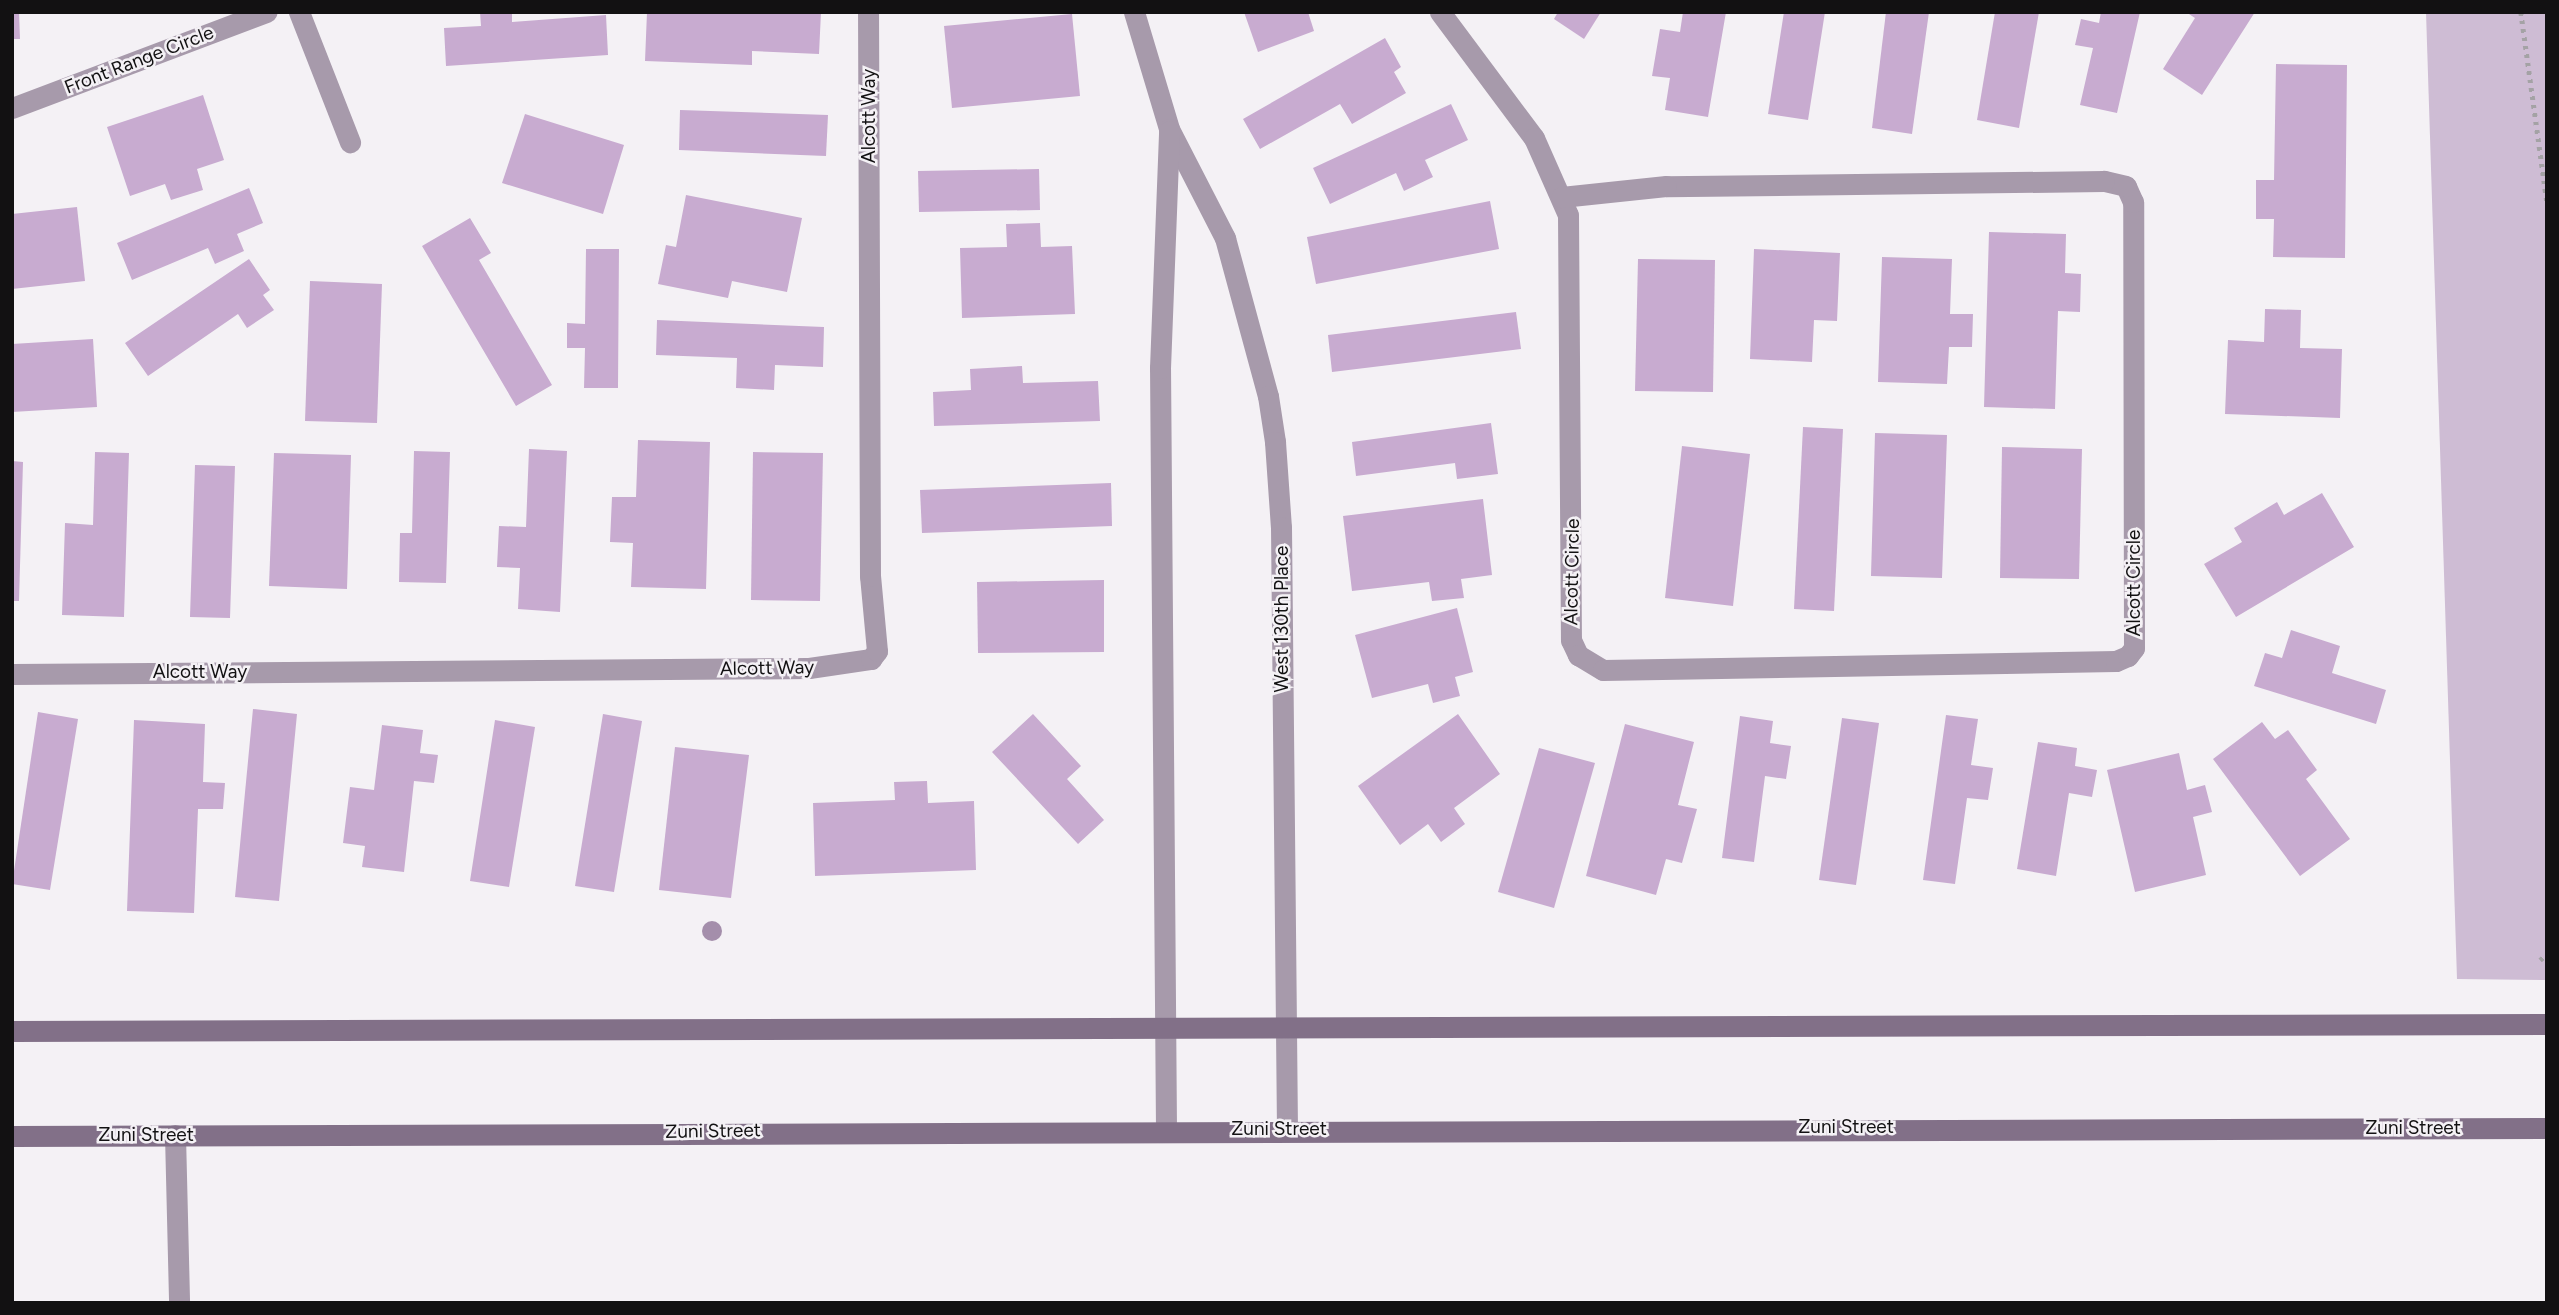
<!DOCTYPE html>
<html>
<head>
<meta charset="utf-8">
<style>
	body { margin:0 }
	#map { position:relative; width:2559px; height:1315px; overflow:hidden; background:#f4f1f5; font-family:Figtree,sans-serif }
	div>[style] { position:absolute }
	.green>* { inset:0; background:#cebcd4 }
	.building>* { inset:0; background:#c8abd0 }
	.path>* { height:4.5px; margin-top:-2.25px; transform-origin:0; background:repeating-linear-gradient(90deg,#a4a2a5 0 3.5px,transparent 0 8.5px) }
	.lane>* { height:21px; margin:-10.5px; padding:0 10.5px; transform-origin:10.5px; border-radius:10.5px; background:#a79aab }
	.street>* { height:21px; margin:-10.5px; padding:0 10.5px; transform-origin:10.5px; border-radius:10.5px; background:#a79aab }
	.secondary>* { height:21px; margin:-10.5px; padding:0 10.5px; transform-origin:10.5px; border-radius:10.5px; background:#827088 }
	.trees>* { width:20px; height:20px; margin:-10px; border-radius:50%; background:#a48eab }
	span { translate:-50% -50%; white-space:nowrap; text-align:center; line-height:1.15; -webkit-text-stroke:5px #f4f1f5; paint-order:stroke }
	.street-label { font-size:19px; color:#121112 }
	.frame { position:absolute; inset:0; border:14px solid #121112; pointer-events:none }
</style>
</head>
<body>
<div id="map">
	<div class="green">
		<div style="clip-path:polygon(2426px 12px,2547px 12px,2547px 980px,2457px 979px)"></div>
	</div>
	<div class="building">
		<div style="clip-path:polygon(12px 12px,19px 12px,20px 39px,12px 39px)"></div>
		<div style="clip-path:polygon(480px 12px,512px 12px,512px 22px,606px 15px,608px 55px,446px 66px,444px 28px,481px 26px)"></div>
		<div style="clip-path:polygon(647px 12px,821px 12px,819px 54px,752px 51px,752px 65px,645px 61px)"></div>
		<div style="clip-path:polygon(1244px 12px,1308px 12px,1314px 31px,1258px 52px)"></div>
		<div style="clip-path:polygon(1558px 12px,1601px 12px,1584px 39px,1554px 19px)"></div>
		<div style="clip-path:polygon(1683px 12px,1726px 12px,1708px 117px,1665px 110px,1670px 78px,1652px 76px,1660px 29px,1680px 32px)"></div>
		<div style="clip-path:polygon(1784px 12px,1825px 12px,1808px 120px,1768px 114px)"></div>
		<div style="clip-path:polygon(1886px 12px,1929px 12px,1912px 134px,1872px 128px)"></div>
		<div style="clip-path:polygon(1995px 12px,2039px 12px,2019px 128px,1977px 120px)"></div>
		<div style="clip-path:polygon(2101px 12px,2140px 12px,2117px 113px,2080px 105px,2093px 48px,2075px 45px,2081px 19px,2099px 23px)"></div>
		<div style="clip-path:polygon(2186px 12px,2255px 12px,2202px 95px,2163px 69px,2195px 18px)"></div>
		<div style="clip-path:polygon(1072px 14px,1080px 96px,952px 108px,944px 26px)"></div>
		<div style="clip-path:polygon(1385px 38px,1401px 67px,1394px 72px,1406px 93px,1352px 124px,1340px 104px,1260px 149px,1243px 119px)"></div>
		<div style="clip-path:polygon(2276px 64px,2347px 65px,2345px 258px,2273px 257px,2274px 219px,2256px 219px,2256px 180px,2274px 180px)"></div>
		<div style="clip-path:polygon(203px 95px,224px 160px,197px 169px,203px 190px,171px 200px,165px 184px,130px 196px,107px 127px)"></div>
		<div style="clip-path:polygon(1451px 104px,1468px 140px,1425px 160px,1433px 177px,1404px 191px,1396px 173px,1330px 204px,1313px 168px)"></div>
		<div style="clip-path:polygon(680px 110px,828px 115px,826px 156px,679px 150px)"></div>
		<div style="clip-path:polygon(525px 114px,624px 145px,603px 214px,502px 183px)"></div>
		<div style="clip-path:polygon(1039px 169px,1040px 210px,919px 212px,918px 171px)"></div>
		<div style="clip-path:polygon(249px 188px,263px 223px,237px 234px,244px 251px,215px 264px,208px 248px,132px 280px,117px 243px)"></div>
		<div style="clip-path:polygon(686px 195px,802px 218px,787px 292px,732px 281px,728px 298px,658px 284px,666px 245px,676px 247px)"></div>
		<div style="clip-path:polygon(1490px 201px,1499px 249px,1316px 284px,1307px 237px)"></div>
		<div style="clip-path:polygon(77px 207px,85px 281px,12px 289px,12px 214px)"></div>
		<div style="clip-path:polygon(470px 218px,491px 253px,479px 260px,552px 385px,516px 406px,422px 246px)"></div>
		<div style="clip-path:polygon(1040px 223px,1041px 247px,1072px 246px,1075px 314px,962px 318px,960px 248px,1007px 247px,1006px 224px)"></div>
		<div style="clip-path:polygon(1989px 232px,2066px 234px,2065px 273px,2081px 274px,2080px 312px,2058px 311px,2055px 409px,1984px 407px)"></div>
		<div style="clip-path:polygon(586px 249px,619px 249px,618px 388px,584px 388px,585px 348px,567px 348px,567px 323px,585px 324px)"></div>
		<div style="clip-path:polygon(1754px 249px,1840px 253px,1837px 321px,1814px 320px,1812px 362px,1750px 359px)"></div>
		<div style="clip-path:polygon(1882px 257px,1952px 259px,1950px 314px,1973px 314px,1972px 347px,1949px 347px,1947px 384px,1878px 382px)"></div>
		<div style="clip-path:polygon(249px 259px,270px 290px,263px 295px,274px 310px,247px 328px,238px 314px,148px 376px,125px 343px)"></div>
		<div style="clip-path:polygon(1638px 259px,1715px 260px,1713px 392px,1635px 391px)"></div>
		<div style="clip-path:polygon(310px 281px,382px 284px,377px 423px,305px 421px)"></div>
		<div style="clip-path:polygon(2265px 309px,2301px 310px,2300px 348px,2342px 349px,2340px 418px,2225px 414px,2228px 340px,2264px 342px)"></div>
		<div style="clip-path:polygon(1516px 312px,1521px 349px,1332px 372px,1328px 335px)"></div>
		<div style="clip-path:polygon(657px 320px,824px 327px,823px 367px,775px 365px,774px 390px,736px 388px,737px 358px,656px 355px)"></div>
		<div style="clip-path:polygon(93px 339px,97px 407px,12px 412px,12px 344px)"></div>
		<div style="clip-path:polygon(1022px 366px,1023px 383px,1098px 381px,1100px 421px,934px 426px,933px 392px,971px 390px,970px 369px)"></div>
		<div style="clip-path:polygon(1491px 423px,1498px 474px,1457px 479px,1455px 463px,1356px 476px,1352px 442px)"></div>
		<div style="clip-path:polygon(1803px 427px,1843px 429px,1834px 611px,1794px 609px)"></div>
		<div style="clip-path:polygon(1875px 433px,1947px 435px,1942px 578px,1871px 576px)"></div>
		<div style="clip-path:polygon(638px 440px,710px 442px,706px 589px,631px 587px,633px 543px,610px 542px,612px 497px,636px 497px)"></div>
		<div style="clip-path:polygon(1682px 446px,1750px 454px,1733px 606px,1665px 598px)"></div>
		<div style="clip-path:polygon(2002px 447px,2082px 449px,2079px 579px,2000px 578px)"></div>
		<div style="clip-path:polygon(529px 449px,567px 451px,560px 612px,518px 609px,520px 568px,497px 567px,499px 526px,526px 527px)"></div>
		<div style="clip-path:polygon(414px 451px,450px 452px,446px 583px,399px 582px,400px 533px,412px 533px)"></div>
		<div style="clip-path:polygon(95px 452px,129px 453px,124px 617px,62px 615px,65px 523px,93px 525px)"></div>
		<div style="clip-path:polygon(753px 452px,823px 453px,820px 601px,751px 600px)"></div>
		<div style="clip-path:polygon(274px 453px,351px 455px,347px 589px,269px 586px)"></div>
		<div style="clip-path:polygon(12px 461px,23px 462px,19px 601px,12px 601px)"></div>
		<div style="clip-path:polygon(195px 465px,235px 466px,230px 618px,190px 617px)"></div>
		<div style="clip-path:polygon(1111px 483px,1112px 526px,922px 533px,920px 490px)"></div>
		<div style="clip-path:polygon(2322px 493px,2354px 547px,2236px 617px,2204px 564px,2242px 542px,2234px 528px,2277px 502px,2284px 515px)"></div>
		<div style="clip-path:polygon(1483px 499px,1492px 575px,1461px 579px,1464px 598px,1432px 601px,1429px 582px,1352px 591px,1343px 516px)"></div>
		<div style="clip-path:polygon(1104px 580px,1104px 652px,978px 653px,977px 582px)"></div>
		<div style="clip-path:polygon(1457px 608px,1473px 672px,1455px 677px,1460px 696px,1433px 703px,1428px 684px,1372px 698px,1355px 635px)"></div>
		<div style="clip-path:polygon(2291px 630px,2340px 646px,2332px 673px,2386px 690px,2376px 724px,2254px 686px,2265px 653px,2282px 658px)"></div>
		<div style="clip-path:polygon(253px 709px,297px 714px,279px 901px,235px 897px)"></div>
		<div style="clip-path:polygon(38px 712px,78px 719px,50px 890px,12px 884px)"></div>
		<div style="clip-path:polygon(603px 714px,642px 721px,614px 892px,575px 886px)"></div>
		<div style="clip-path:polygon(1033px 714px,1081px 766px,1067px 779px,1104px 820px,1078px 844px,992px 752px)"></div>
		<div style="clip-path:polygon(1458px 714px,1500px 774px,1454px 808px,1465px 824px,1441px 842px,1428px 824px,1400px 845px,1358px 786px)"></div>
		<div style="clip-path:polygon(1946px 715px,1978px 719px,1971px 765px,1993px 768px,1988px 800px,1967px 798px,1955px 884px,1923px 880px)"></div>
		<div style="clip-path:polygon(1740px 716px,1773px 721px,1770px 743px,1791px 746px,1786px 779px,1765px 776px,1754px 862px,1722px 858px)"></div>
		<div style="clip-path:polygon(1842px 718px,1879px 723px,1856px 885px,1819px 880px)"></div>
		<div style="clip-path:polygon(134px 720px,205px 724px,203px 782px,225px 783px,223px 809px,198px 809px,194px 913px,127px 911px)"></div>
		<div style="clip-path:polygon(495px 720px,535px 727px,509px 887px,470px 881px)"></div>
		<div style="clip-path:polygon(2262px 722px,2275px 739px,2288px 730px,2317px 770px,2306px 779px,2350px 839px,2300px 876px,2213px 759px)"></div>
		<div style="clip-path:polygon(1625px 724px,1694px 742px,1678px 805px,1697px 809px,1682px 863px,1666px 859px,1656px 895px,1586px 876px)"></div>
		<div style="clip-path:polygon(382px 725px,423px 730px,420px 753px,438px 755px,434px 783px,414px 781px,404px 872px,362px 867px,365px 846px,343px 843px,350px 787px,374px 790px)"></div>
		<div style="clip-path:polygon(2038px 742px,2077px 748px,2075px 766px,2097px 770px,2092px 797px,2069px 793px,2056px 876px,2017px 869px)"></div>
		<div style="clip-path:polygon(675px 747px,749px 755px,731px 898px,659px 890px)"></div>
		<div style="clip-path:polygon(1539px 748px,1595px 763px,1554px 908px,1498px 892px)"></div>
		<div style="clip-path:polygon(2179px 753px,2187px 790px,2205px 785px,2212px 812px,2193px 817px,2206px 875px,2135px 892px,2107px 770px)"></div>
		<div style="clip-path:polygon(927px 781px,928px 803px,974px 801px,976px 870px,815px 876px,813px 803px,895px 800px,894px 782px)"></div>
	</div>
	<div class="path">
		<div style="left:2521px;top:12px;width:192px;rotate:82.2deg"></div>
		<div style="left:2540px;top:960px;width:9px;rotate:-41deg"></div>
	</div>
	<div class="lane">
		<div style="left:175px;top:1135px;width:168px;rotate:88.6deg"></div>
	</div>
	<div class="street">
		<div style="left:299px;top:12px;width:140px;rotate:68.6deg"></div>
		<div style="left:1134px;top:12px;width:122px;rotate:73.3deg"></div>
		<div style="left:1169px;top:129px;width:123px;rotate:62.8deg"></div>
		<div style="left:1225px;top:238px;width:164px;rotate:74.8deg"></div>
		<div style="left:1268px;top:396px;width:47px;rotate:81.3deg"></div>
		<div style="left:1275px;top:442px;width:85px;rotate:86deg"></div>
		<div style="left:1281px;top:527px;width:601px;rotate:89.43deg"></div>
		<div style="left:1440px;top:12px;width:157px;rotate:53.3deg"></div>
		<div style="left:1534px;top:138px;width:84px;rotate:66.2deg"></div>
		<div style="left:1568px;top:215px;width:425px;rotate:89.6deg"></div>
		<div style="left:1571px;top:640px;width:17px;rotate:65deg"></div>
		<div style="left:1578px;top:655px;width:29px;rotate:31deg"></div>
		<div style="left:1603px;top:670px;width:513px;rotate:-1.01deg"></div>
		<div style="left:2116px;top:661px;width:13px;rotate:-23deg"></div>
		<div style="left:2128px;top:656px;width:10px;rotate:-53deg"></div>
		<div style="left:2134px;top:648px;width:446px;rotate:-90.1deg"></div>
		<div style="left:2133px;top:202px;width:17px;rotate:-114deg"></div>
		<div style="left:2126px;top:186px;width:23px;rotate:-167deg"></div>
		<div style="left:2104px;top:181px;width:438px;rotate:179.3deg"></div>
		<div style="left:1666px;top:186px;width:105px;rotate:174deg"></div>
		<div style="left:12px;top:108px;width:272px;rotate:-20.7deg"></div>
		<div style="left:12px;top:674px;width:797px;rotate:-0.43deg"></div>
		<div style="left:809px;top:668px;width:63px;rotate:-8.3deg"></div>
		<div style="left:871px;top:659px;width:10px;rotate:-53deg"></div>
		<div style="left:877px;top:651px;width:75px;rotate:-95.3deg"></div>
		<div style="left:870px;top:576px;width:564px;rotate:-90.2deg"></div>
		<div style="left:1166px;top:1129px;width:761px;rotate:-90.45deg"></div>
		<div style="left:1160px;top:368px;width:237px;rotate:-87.8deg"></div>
	</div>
	<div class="secondary">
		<div style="left:12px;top:1031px;width:2535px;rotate:-0.16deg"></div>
		<div style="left:12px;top:1136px;width:2535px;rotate:-0.18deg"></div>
	</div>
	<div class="trees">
		<div style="left:712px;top:931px"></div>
	</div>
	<div class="street-label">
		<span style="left:139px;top:60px;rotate:-21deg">Front Range Circle</span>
		<span style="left:869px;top:116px;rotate:-90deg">Alcott Way</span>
		<span style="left:1572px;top:572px;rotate:-89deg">Alcott Circle</span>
		<span style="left:2134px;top:583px;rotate:-90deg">Alcott Circle</span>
		<span style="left:1282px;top:619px;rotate:-90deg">West 130th Place</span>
		<span style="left:767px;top:668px;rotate:-1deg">Alcott Way</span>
		<span style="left:200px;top:672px">Alcott Way</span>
		<span style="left:1846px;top:1127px">Zuni Street</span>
		<span style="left:2413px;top:1128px">Zuni Street</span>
		<span style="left:1279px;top:1129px">Zuni Street</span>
		<span style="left:713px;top:1131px;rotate:-1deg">Zuni Street</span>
		<span style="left:146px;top:1135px">Zuni Street</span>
	</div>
	<div class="frame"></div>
</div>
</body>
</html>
